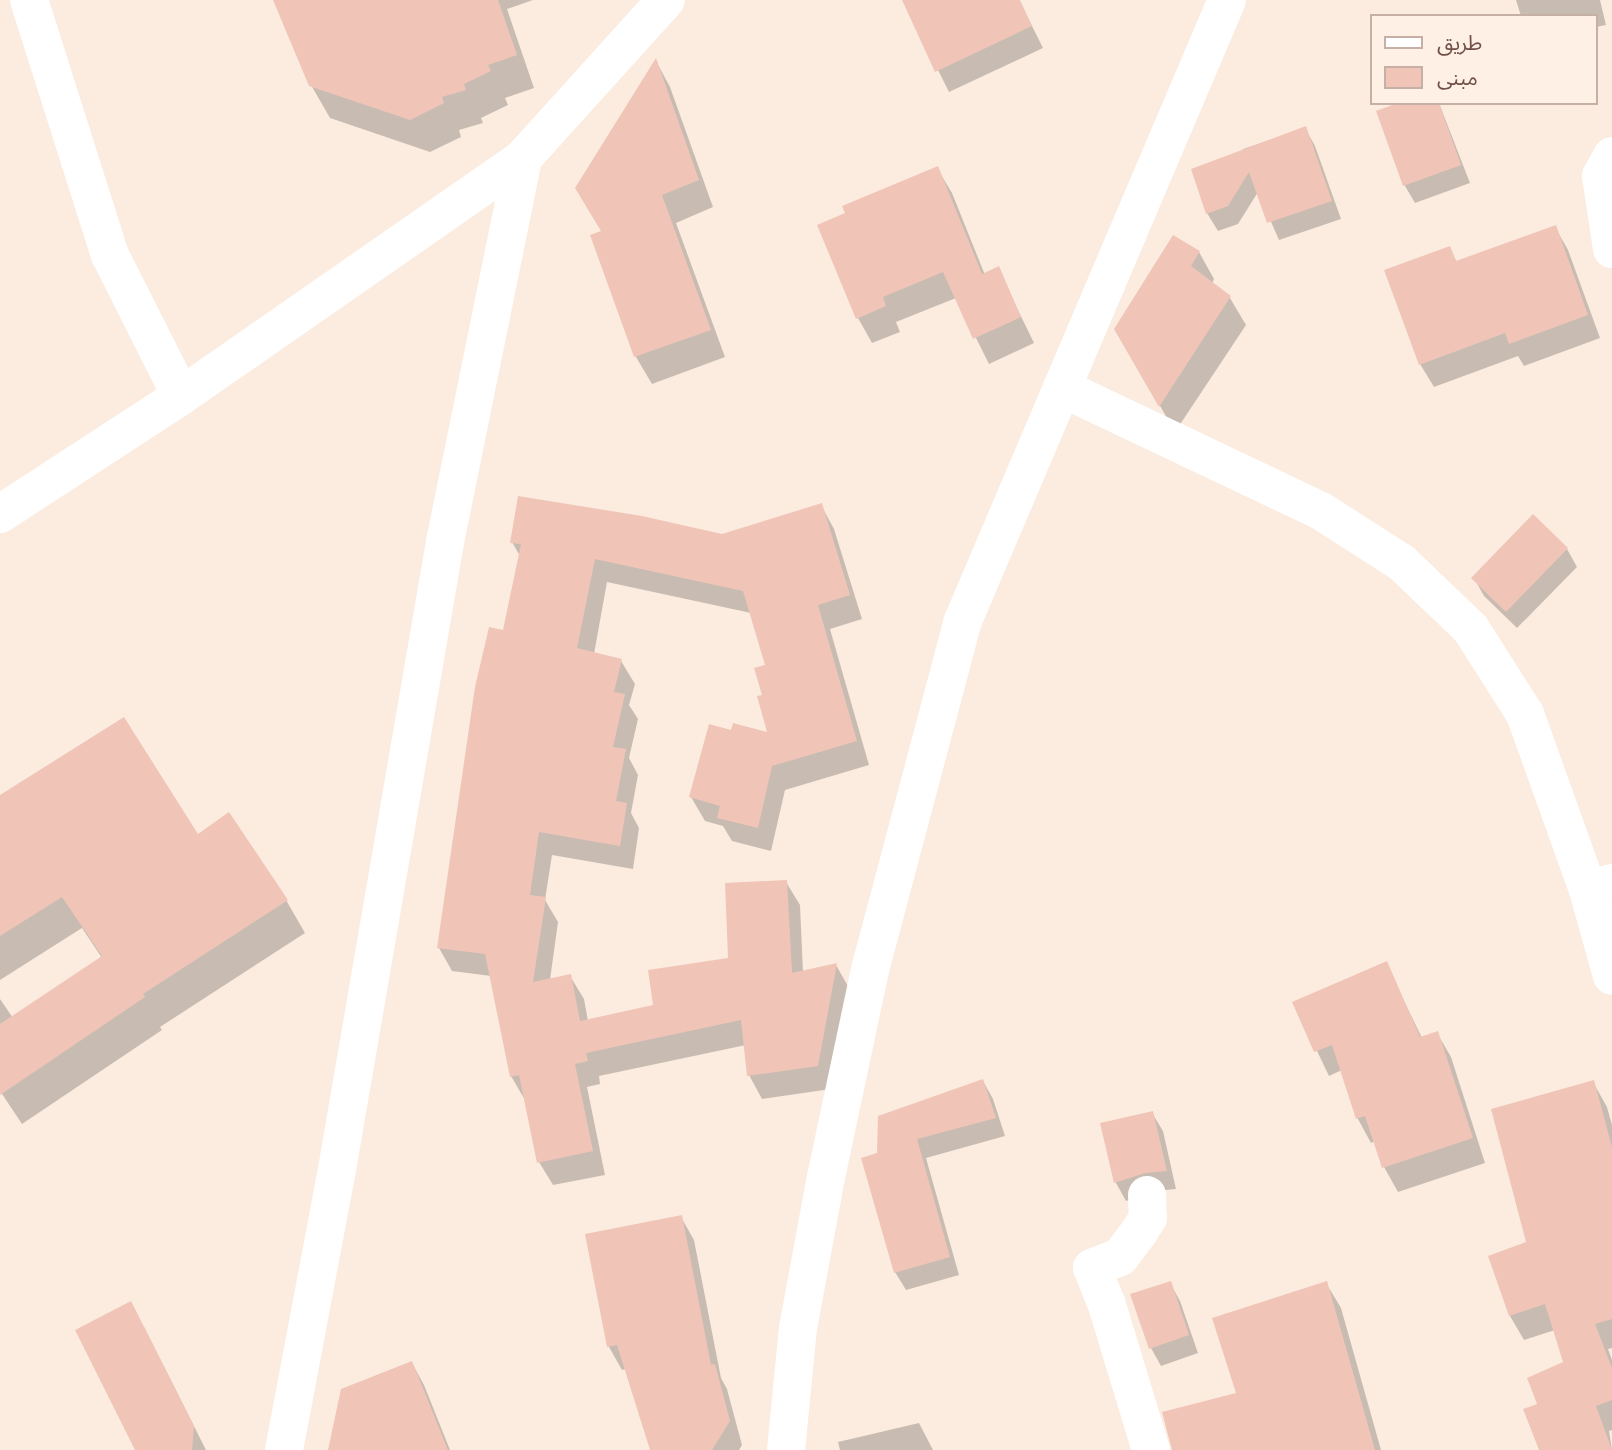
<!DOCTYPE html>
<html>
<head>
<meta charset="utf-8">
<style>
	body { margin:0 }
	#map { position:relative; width:1612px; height:1450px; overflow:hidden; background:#fbecdf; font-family:Ubuntu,"Noto Sans Arabic",sans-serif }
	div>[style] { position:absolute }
	.shadow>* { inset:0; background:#0003 }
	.building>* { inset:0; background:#f0c5b8 }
	.street>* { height:38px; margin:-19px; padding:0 19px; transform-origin:19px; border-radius:19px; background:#fff }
	.secondary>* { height:38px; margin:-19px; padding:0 19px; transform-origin:19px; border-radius:19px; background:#fff }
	span { translate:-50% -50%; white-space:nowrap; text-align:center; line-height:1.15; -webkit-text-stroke:6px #fff0e5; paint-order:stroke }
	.legend { position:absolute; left:1370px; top:14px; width:228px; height:91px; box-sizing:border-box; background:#fff0e5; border:2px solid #c6b0a6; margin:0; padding:9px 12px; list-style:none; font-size:21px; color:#705048 }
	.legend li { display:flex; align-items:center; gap:14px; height:35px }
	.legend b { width:35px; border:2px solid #c6b0a6 }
</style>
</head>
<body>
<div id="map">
	<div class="shadow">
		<div style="clip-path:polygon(275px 0,533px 0,507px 9px,534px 88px,505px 98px,508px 105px,481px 118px,483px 123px,459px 130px,461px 137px,430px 152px,330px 118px,311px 85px)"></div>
		<div style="clip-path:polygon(903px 0,1019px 0,1043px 48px,949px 92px)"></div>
		<div style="clip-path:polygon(1516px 0,1600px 0,1606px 25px,1596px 27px,1596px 16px,1521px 16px)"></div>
		<div style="clip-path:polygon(656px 61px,670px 87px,713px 207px,676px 223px,725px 357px,652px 384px,636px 357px,592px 236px,603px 232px)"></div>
		<div style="clip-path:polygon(1403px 103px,1439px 103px,1470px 183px,1415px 203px,1405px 186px,1378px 112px)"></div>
		<div style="clip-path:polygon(1305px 128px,1315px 146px,1341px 219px,1279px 240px,1258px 192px,1238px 224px,1218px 231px,1207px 213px,1243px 149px)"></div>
		<div style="clip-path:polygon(937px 168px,952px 193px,985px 275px,998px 269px,1034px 343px,989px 364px,956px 298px,896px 322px,900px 332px,872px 343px,858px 318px,847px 214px)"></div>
		<div style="clip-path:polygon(1555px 227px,1568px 250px,1600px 338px,1524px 366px,1518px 356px,1434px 387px,1420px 364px,1449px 248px,1457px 262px)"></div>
		<div style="clip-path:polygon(1199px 252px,1214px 279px,1212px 284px,1230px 298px,1246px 325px,1175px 432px,1116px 329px)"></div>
		<div style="clip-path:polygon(821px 505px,834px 529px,862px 619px,830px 629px,869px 765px,785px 790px,771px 851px,732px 841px,723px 826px,705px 821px,691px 797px,732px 732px,769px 734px,764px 696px,767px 666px,751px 613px,607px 582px,594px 654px,621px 661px,635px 684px,629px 705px,638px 719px,629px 758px,638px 775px,631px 813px,639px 828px,633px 869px,552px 855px,545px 900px,558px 922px,550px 980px,570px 976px,584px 999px,588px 1021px,655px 1006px,730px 960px,786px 882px,800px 905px,803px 972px,836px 965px,849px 988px,831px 1089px,762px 1099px,749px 1075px,746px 1045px,599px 1076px,600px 1084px,587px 1087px,605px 1175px,553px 1185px,539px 1162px,525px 1100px,511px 1076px,491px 976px,452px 971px,439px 948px,520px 556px,512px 542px,722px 536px)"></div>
		<div style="clip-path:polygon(1567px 549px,1577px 567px,1517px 628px,1484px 596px,1474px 578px)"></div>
		<div style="clip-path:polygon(0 797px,197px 836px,286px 900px,305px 933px,160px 1027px,162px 1030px,22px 1124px,0 1091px,0 999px,13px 1018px,102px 958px,82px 928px,0 980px)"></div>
		<div style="clip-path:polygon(1386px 964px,1422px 1038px,1437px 1033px,1451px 1057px,1485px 1163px,1398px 1192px,1384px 1167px,1375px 1141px,1371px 1143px,1358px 1119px,1342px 1070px,1329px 1076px,1294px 1003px)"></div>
		<div style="clip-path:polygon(983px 1081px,993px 1099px,1005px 1136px,926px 1158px,959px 1275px,906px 1290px,895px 1272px,879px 1155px)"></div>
		<div style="clip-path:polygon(1593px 1082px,1607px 1107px,1612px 1125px,1612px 1348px,1608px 1349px,1612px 1360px,1612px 1430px,1609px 1431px,1612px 1450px,1541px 1450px,1540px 1405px,1565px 1363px,1555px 1330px,1524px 1340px,1510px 1316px,1528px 1243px)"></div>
		<div style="clip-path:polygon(1152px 1113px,1163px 1131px,1176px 1189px,1156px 1191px,1126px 1201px,1116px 1183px,1102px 1124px)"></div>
		<div style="clip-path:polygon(681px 1217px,694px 1240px,721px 1378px,727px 1389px,742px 1445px,739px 1450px,652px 1450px,626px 1369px,622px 1370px,609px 1347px,587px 1235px)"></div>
		<div style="clip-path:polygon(1170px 1283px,1180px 1301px,1198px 1353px,1161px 1366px,1151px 1348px)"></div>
		<div style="clip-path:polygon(1326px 1283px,1341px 1308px,1381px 1450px,1173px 1450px,1239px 1395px)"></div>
		<div style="clip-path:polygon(144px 1327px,206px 1450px,137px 1450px)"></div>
		<div style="clip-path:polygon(412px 1363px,424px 1385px,450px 1450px,330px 1450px)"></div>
		<div style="clip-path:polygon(919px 1423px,933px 1450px,840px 1450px,838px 1442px)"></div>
	</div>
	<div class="building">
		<div style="clip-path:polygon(273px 0,498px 0,517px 55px,488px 65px,491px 71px,464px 84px,466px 90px,442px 97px,444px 103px,410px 120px,309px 86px)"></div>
		<div style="clip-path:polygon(902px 0,1020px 0,1032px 26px,935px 72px)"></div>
		<div style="clip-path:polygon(656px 58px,699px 180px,662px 195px,711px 330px,634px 357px,590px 235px,601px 231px,575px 188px)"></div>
		<div style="clip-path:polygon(1398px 103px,1439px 103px,1461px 165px,1403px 186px,1376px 111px)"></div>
		<div style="clip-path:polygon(1306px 126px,1332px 201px,1267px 223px,1249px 172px,1228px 206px,1206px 214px,1191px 169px)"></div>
		<div style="clip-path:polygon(938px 166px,982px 274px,999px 266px,1021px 317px,973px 339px,943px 272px,883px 297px,886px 306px,856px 319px,817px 225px,845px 213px,842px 206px)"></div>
		<div style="clip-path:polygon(1556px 225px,1588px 315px,1509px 344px,1505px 333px,1419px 365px,1384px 270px,1450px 246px,1456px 261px)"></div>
		<div style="clip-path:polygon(1173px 235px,1200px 251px,1191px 266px,1231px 296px,1159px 407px,1114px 329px)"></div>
		<div style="clip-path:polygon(518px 496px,642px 516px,722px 534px,822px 503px,850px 595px,818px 605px,857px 741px,772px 766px,758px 828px,717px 818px,720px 806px,689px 797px,709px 724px,731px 730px,733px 723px,767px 732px,757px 696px,762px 695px,754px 668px,765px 665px,743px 591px,595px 559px,577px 648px,622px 659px,614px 692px,625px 694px,613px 747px,626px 749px,616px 801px,627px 803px,620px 846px,539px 832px,530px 895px,546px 897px,533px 982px,571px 974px,580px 1021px,653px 1005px,648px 970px,728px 958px,725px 883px,787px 880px,792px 973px,837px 963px,818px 1066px,747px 1076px,741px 1020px,586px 1053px,588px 1061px,575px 1064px,593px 1151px,537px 1163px,519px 1075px,510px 1077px,485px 954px,437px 948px,475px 687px,489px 627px,503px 630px,521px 544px,510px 543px)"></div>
		<div style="clip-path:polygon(1533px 514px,1568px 548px,1506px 612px,1471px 578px)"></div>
		<div style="clip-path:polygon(124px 717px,198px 834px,229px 812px,288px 900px,143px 994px,145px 997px,0 1095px,0 1024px,102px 956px,62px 897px,0 936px,0 795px)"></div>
		<div style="clip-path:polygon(1387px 961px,1420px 1037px,1438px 1031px,1473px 1138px,1382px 1168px,1365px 1116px,1356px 1119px,1332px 1045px,1314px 1052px,1292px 1002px)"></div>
		<div style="clip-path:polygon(983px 1079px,996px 1118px,917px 1139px,950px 1257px,894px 1273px,861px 1158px,877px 1153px,878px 1116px)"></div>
		<div style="clip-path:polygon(1594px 1080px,1612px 1147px,1612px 1319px,1595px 1324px,1612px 1368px,1612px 1400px,1596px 1406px,1612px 1450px,1539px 1450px,1523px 1409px,1537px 1404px,1527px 1378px,1563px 1362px,1545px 1304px,1509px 1316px,1488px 1256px,1526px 1242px,1491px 1109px)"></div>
		<div style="clip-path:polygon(1153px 1111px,1167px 1171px,1145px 1173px,1114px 1183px,1100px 1123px)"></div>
		<div style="clip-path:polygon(682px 1215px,711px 1365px,715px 1364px,730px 1421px,712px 1450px,650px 1450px,617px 1345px,607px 1347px,585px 1234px)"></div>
		<div style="clip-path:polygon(1171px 1281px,1189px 1335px,1149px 1349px,1130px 1294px)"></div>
		<div style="clip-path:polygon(1327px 1281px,1375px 1450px,1172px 1450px,1162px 1412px,1236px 1393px,1212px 1318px)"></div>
		<div style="clip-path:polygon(131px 1301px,194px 1426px,192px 1450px,135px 1450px,75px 1330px)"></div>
		<div style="clip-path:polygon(412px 1361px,448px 1450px,328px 1450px,341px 1389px)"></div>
	</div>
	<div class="street">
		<div style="left:29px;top:0;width:268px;rotate:72.4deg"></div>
		<div style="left:110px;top:255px;width:158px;rotate:63.3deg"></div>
		<div style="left:1612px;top:156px;width:23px;rotate:119deg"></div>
		<div style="left:1601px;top:176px;width:74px;rotate:81.4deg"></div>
		<div style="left:1062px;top:388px;width:287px;rotate:25.4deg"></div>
		<div style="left:1321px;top:511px;width:96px;rotate:32.7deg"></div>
		<div style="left:1402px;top:563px;width:95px;rotate:43.7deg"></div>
		<div style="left:1471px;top:629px;width:101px;rotate:57.6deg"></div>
		<div style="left:1525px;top:714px;width:187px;rotate:70.3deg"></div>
		<div style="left:1612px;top:883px;width:25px;rotate:164deg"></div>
		<div style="left:1588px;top:890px;width:89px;rotate:74.4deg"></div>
		<div style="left:1147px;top:1195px;width:23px;rotate:88deg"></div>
		<div style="left:1148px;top:1218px;width:17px;rotate:123deg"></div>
		<div style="left:1139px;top:1232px;width:31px;rotate:127deg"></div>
		<div style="left:1120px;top:1257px;width:30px;rotate:159deg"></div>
		<div style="left:1092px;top:1268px;width:37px;rotate:68deg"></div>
		<div style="left:1106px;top:1302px;width:155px;rotate:73.1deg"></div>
		<div style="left:284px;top:1450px;width:274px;rotate:-79.3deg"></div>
		<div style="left:335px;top:1181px;width:648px;rotate:-80.23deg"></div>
		<div style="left:445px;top:542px;width:392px;rotate:-78.5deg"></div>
		<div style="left:786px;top:1450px;width:123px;rotate:-84.4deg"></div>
		<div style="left:798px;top:1328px;width:154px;rotate:-79.5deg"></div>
		<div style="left:826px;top:1177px;width:216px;rotate:-78deg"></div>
		<div style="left:871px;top:966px;width:355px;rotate:-75.1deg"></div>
		<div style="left:962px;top:623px;width:677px;rotate:-66.96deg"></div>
	</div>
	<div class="secondary">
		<div style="left:0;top:514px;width:216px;rotate:-33.1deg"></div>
		<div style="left:181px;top:396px;width:417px;rotate:-34.8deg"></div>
		<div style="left:523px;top:158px;width:213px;rotate:-47.9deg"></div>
	</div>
	<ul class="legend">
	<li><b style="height:9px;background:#fff"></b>طريق</li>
	<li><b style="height:19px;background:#f0c5b8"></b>مبنى</li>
	</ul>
</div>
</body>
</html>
